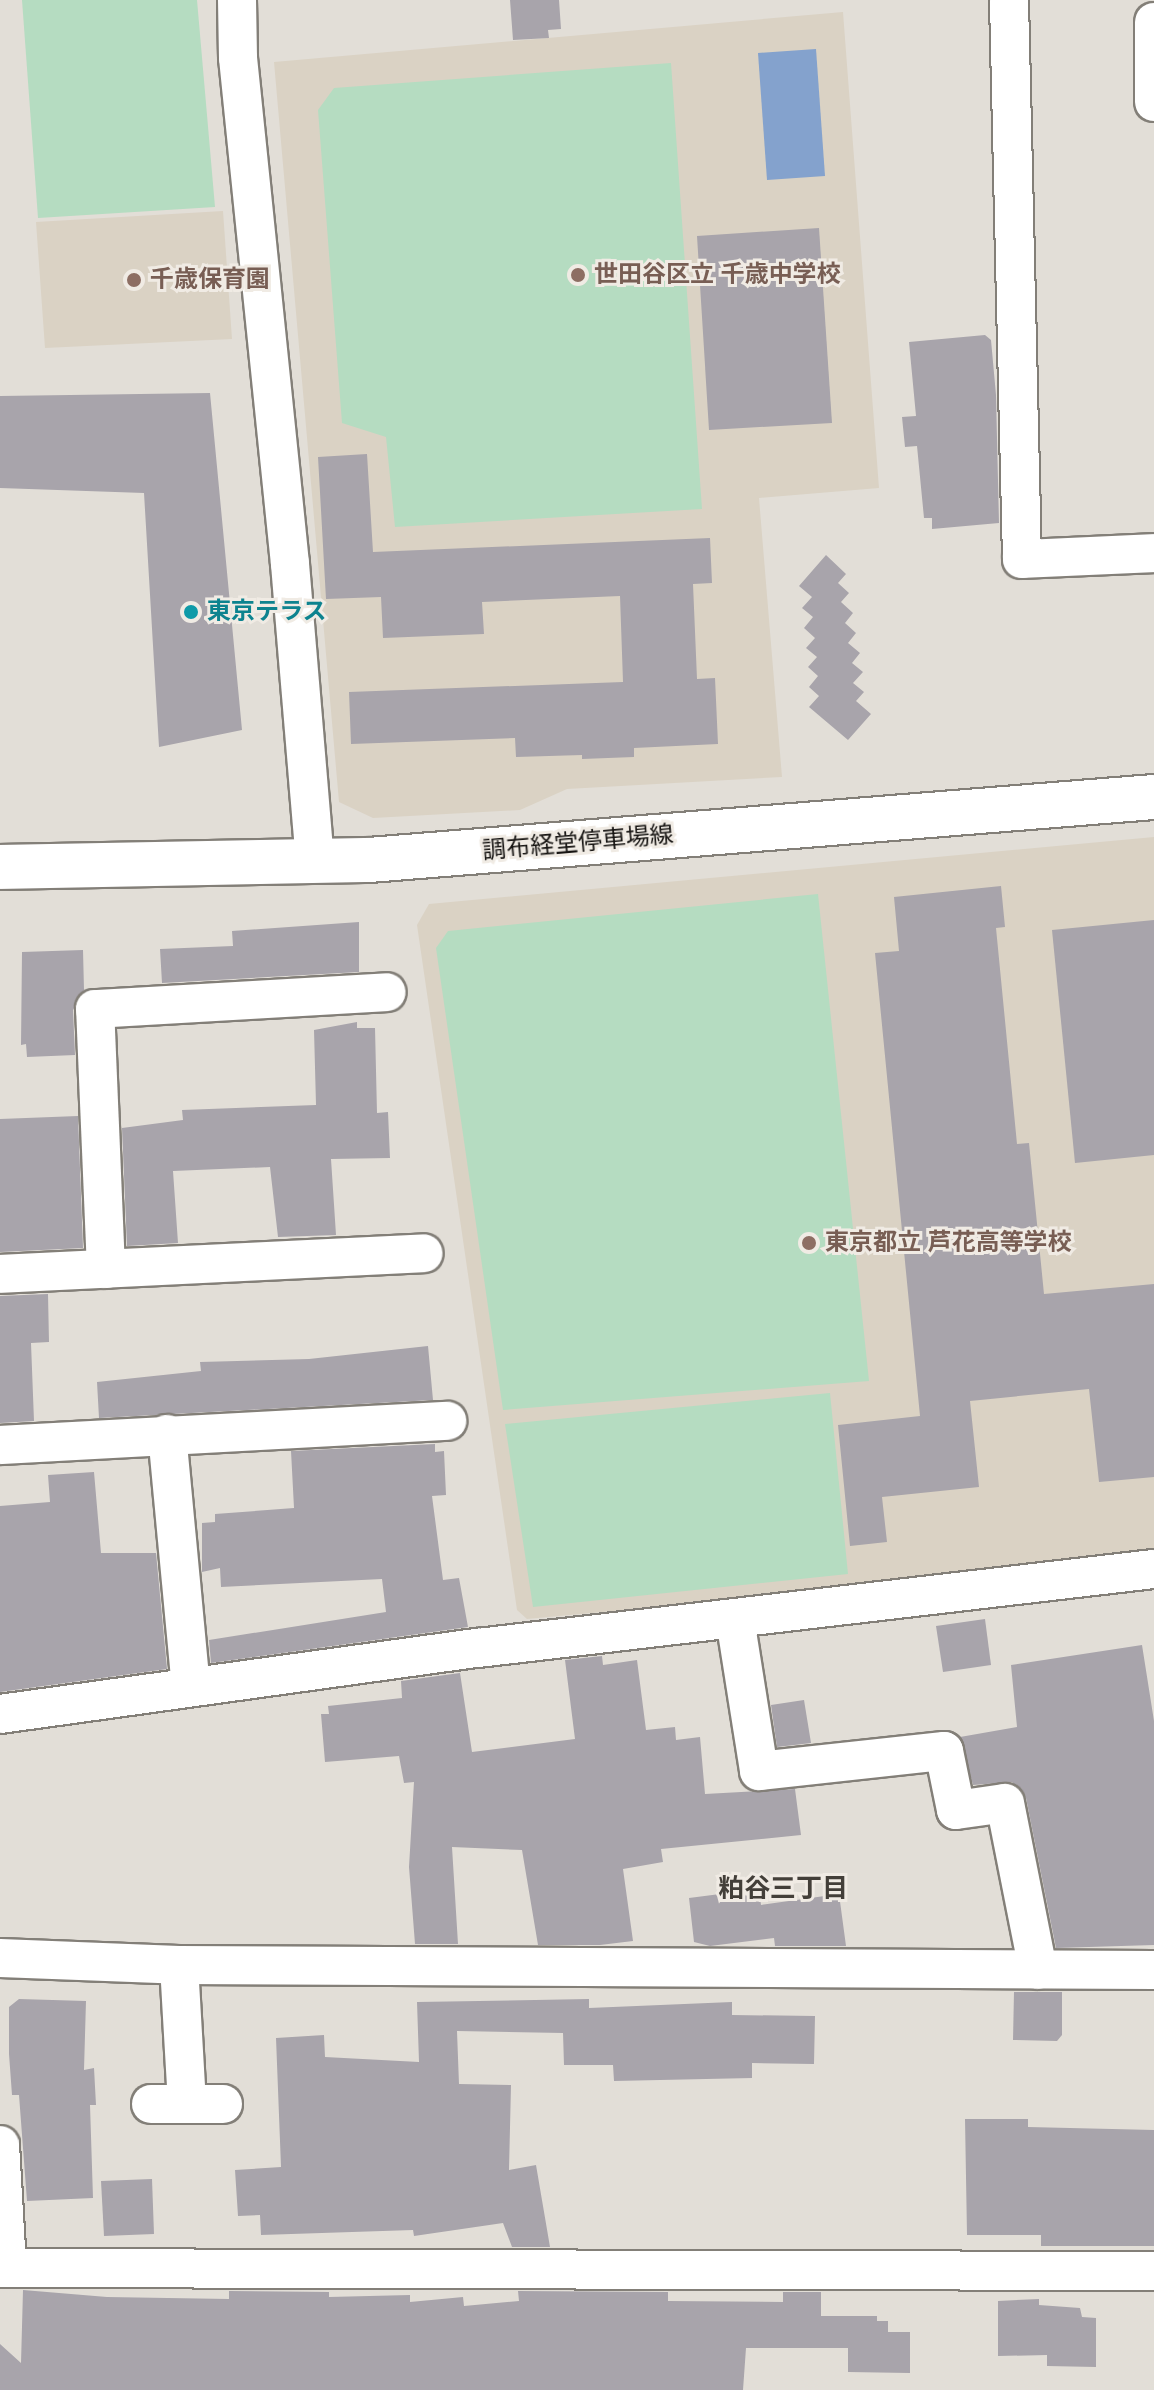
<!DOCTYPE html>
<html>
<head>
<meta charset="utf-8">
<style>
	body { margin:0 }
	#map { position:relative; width:1154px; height:2390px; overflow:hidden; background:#e2ded7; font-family:"Work Sans","Noto Sans JP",sans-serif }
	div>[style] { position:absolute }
	.built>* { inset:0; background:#dad2c4 }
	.green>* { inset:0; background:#b5dcc1 }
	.water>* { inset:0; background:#84a2cd }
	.building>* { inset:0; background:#a8a4ab }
	.roads { filter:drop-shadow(2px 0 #837f78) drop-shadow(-2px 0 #837f78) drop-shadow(0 2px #837f78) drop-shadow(0 -2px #837f78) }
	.minor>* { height:38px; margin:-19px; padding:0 19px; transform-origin:19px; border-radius:19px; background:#fff }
	.major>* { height:44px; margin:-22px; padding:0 22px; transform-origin:22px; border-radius:22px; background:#fff }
	.dots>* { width:22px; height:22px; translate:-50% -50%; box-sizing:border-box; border:4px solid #f0ebe4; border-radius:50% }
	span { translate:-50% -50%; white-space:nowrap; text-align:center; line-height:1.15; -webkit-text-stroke:6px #f0ebe4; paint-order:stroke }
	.education-label { font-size:24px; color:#785e54; font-weight:700 }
	.left { translate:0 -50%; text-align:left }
	.culture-label { font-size:24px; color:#0d838f; font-weight:700 }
	.street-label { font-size:24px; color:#161412 }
	.neighbourhood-label { font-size:26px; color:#433f39; font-weight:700 }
</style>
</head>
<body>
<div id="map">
	<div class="built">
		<div style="clip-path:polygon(843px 12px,879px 488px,759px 498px,782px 777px,567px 789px,520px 810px,373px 818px,339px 802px,274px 62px)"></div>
		<div style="clip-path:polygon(223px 211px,232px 339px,45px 348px,36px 222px)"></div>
		<div style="clip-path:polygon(1154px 837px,1154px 1561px,527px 1619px,517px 1610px,417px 925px,429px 904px)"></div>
	</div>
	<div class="green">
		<div style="clip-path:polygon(22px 0,197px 0,215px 207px,38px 218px)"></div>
		<div style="clip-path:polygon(671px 63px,702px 509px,395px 527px,386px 437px,342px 423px,318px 110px,334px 88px)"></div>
		<div style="clip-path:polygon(818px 894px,869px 1381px,503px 1410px,436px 948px,448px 931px)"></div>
		<div style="clip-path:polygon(830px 1393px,848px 1574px,533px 1607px,505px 1424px)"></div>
	</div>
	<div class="water">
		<div style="clip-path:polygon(816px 49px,825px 176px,767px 180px,758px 53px)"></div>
	</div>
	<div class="building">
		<div style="clip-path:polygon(510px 0,559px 0,561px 29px,548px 30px,549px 38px,513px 40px)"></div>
		<div style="clip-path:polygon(819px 228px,832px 423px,709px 430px,697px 236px)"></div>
		<div style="clip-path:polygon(985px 335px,991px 340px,996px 395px,999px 523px,932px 529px,932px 518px,924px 518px,917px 446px,905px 447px,902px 417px,916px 416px,909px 342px)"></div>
		<div style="clip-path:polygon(210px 393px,242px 730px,159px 747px,144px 493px,0 488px,0 396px)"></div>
		<div style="clip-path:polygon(367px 454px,373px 552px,710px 538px,712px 583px,693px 584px,697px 679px,715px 678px,718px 744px,634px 748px,634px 757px,582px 759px,582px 755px,516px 757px,515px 738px,351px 744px,349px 692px,623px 682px,620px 596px,482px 602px,484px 634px,383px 638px,381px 597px,326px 599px,318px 457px)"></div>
		<div style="clip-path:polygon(826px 555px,846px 574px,838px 583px,849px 593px,841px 602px,853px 613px,845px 623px,856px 633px,848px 643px,860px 653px,852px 663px,863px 672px,853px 683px,864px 692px,856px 701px,871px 714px,848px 740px,809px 707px,819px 696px,809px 687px,818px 676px,808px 667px,817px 657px,806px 648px,815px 638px,804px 628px,813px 617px,802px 608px,812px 597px,799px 586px)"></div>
		<div style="clip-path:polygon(1001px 886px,1005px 927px,996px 928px,1017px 1144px,1029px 1143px,1044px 1294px,1154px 1284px,1154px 1477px,1099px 1482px,1089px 1389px,970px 1401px,979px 1487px,882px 1497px,887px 1542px,850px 1546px,838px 1425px,920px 1416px,875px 953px,899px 951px,894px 897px)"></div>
		<div style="clip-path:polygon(1154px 920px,1154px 1155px,1075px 1163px,1052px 930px)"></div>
		<div style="clip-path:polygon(359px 922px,359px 972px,162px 983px,160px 949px,233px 946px,232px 931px)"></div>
		<div style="clip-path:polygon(83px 950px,84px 990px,73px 1010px,75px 1055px,27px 1057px,26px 1044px,21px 1045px,22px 952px)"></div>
		<div style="clip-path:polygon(357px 1022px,357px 1028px,375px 1028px,377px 1113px,388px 1112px,390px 1158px,331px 1159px,336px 1235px,278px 1237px,270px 1167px,173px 1171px,178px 1243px,127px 1246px,122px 1128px,183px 1120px,182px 1110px,316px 1105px,314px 1030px)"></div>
		<div style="clip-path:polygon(78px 1116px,83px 1248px,0 1252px,0 1119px)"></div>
		<div style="clip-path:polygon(48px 1294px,49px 1342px,31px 1343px,34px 1421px,0 1423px,0 1296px)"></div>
		<div style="clip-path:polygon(428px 1346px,433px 1400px,99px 1418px,97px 1382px,201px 1371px,200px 1362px,309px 1359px)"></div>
		<div style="clip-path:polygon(435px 1444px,435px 1452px,444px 1451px,446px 1495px,432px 1496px,443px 1580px,459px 1578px,468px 1627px,211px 1663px,209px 1640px,386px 1612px,382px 1579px,221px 1587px,220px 1568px,202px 1572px,202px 1523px,215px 1522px,215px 1514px,294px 1508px,291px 1451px)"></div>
		<div style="clip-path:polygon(94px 1472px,101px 1553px,156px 1553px,167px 1669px,0 1692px,0 1506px,50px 1502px,48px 1475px)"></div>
		<div style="clip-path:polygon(985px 1619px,991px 1665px,943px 1672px,936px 1626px)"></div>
		<div style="clip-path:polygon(1142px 1645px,1154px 1721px,1154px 1945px,1056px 1948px,1026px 1798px,1012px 1782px,973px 1785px,960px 1737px,1017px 1727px,1011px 1665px)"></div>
		<div style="clip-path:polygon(602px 1656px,603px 1665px,637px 1660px,646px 1730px,675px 1727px,676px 1740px,700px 1737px,705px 1794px,795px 1789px,801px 1835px,661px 1849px,663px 1862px,623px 1869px,633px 1941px,600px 1945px,538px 1945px,522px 1850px,452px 1847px,458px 1944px,415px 1944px,409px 1867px,414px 1782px,404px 1783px,399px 1756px,325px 1762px,321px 1714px,329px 1714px,328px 1706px,402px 1698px,401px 1681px,460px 1673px,472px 1752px,575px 1739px,565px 1660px)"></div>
		<div style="clip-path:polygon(804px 1700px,811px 1743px,777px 1747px,771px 1705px)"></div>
		<div style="clip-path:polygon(759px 1889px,761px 1905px,839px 1894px,846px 1946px,775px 1946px,774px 1938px,710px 1946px,694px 1942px,689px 1898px)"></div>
		<div style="clip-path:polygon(1014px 1992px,1062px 1992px,1062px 2035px,1057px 2041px,1013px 2040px)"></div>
		<div style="clip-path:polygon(19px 1999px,86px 2001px,84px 2070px,94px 2068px,96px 2105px,90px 2105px,93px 2198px,27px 2201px,19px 2095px,12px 2095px,9px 2054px,9px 2007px)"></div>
		<div style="clip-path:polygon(589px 1999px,589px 2008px,732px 2002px,732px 2015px,815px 2016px,814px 2064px,752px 2063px,752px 2078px,614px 2081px,613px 2065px,564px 2065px,563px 2033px,457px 2031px,459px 2084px,511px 2085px,509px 2170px,536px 2165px,550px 2247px,512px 2247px,503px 2223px,414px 2236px,413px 2230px,261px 2235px,260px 2215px,238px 2216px,235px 2170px,281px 2167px,276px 2038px,324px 2035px,325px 2057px,419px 2062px,417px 2002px)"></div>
		<div style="clip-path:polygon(965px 2119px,1028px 2119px,1028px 2127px,1154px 2130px,1154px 2246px,1041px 2246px,1041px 2235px,967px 2235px)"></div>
		<div style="clip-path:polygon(152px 2179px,154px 2234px,104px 2236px,101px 2181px)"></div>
		<div style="clip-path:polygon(23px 2290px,107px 2297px,229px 2299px,229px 2291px,329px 2292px,329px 2297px,410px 2295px,410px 2302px,463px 2297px,464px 2306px,519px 2301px,518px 2291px,668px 2292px,668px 2301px,783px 2302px,783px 2292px,821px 2292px,821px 2316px,877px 2316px,877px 2321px,888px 2321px,888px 2332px,910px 2332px,910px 2373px,848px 2372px,848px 2348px,746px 2348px,743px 2390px,0 2390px,0 2344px,21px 2363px)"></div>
		<div style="clip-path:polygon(1039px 2299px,1039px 2305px,1080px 2308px,1082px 2317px,1096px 2318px,1096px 2367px,1047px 2366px,1047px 2355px,998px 2356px,998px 2301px)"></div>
	</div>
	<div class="roads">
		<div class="minor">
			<div style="left:237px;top:0;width:58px;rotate:89deg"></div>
			<div style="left:238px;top:58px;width:509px;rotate:84.13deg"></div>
			<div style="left:290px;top:564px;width:300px;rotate:85.2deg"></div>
			<div style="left:1009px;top:0;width:559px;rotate:88.67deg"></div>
			<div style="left:1022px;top:559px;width:132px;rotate:-2.6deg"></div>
			<div style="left:1154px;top:22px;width:80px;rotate:90deg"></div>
			<div style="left:106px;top:1269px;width:260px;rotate:-92.4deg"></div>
			<div style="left:95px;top:1009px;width:292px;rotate:-3.3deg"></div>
			<div style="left:0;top:1274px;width:424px;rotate:-2.8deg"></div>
			<div style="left:167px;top:1434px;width:254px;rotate:84.6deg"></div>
			<div style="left:0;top:1445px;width:448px;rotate:-3.1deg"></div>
			<div style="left:735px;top:1619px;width:154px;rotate:81deg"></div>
			<div style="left:759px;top:1771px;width:186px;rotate:-6.2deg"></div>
			<div style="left:944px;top:1751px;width:60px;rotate:78.5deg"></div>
			<div style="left:956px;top:1810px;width:49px;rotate:-8.1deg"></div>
			<div style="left:1005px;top:1803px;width:170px;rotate:78.8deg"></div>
			<div style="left:0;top:1714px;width:483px;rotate:-7.9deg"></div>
			<div style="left:478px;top:1648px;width:681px;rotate:-6.67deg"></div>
			<div style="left:0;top:1958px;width:179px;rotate:2.2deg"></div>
			<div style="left:179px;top:1965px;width:975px;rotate:0.29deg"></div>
			<div style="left:179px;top:1965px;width:139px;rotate:86.7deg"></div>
			<div style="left:151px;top:2104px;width:72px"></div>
			<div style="left:0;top:2145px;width:123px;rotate:86.7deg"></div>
			<div style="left:0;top:2268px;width:1154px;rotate:0.15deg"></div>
		</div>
		<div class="major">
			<div style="left:0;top:867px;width:369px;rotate:-1.1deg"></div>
			<div style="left:369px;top:860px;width:788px;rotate:-4.59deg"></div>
		</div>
	</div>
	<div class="dots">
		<div style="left:578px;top:275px;background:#8d6e63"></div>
		<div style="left:134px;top:280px;background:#8d6e63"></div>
		<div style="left:191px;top:612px;background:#0f9aa8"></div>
		<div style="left:809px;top:1243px;background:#8d6e63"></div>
	</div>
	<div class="education-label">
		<span class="left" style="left:594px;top:275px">世田谷区立 千歳中学校</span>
		<span class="left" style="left:150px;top:280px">千歳保育園</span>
		<span class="left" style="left:825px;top:1243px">東京都立 芦花高等学校</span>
	</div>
	<div class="culture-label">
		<span class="left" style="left:207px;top:612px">東京テラス</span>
	</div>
	<div class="street-label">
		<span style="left:578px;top:843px;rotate:-5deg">調布経堂停車場線</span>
	</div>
	<div class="neighbourhood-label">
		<span style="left:783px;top:1889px">粕谷三丁目</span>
	</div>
</div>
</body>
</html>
